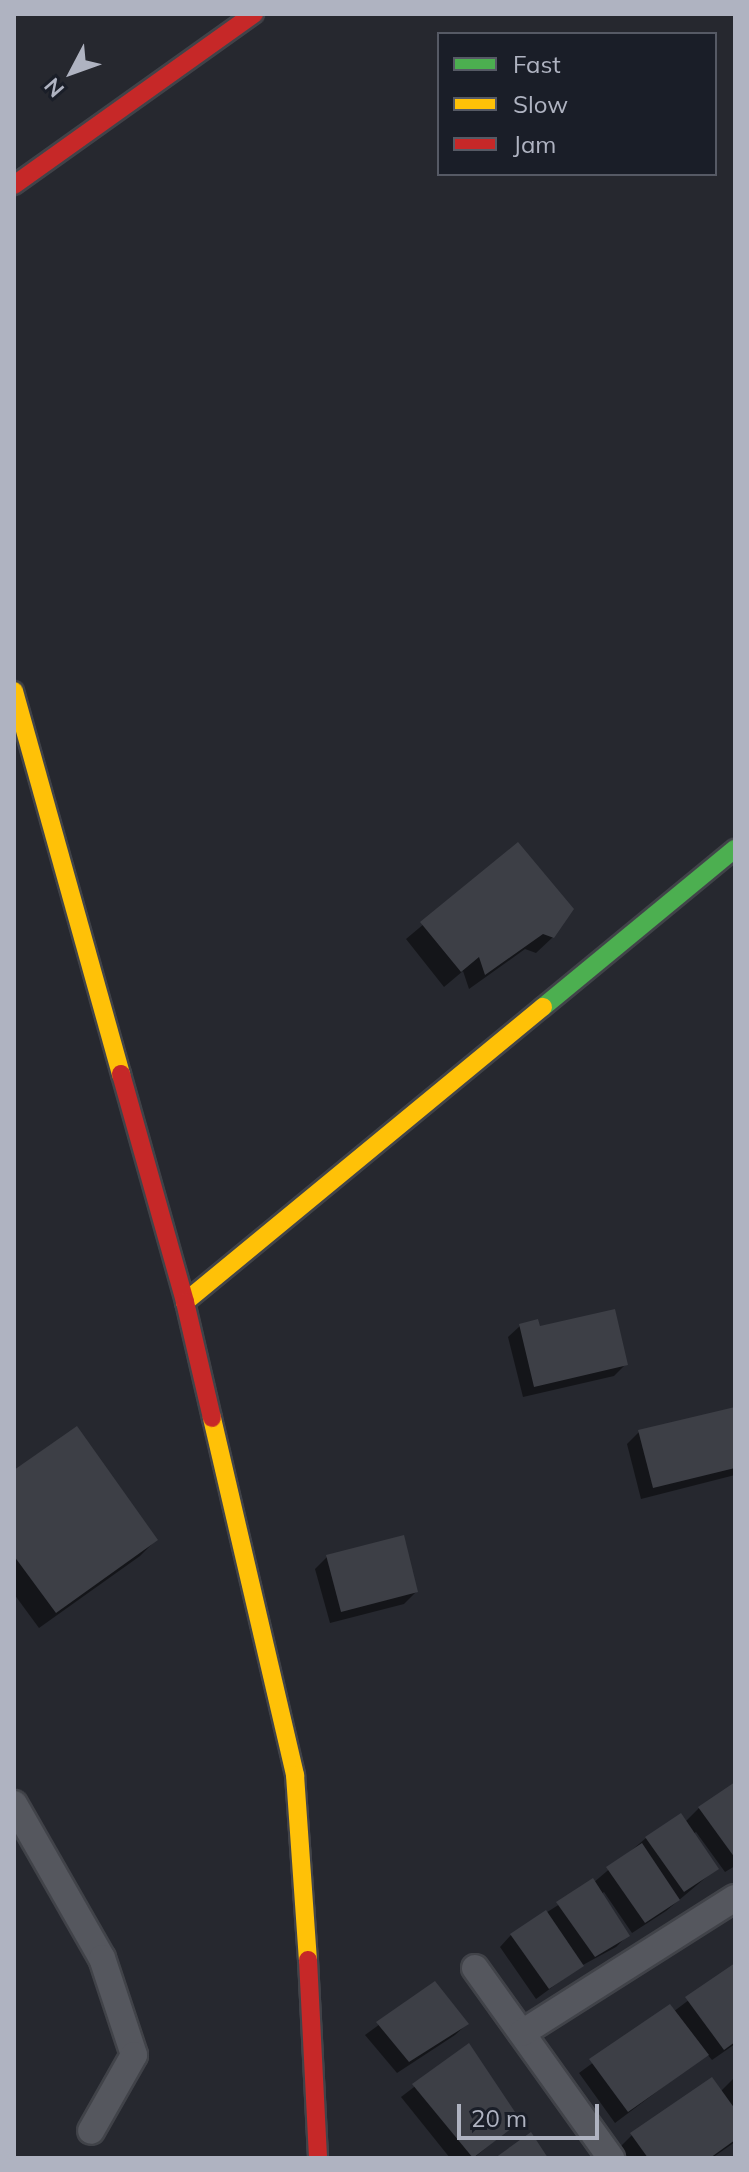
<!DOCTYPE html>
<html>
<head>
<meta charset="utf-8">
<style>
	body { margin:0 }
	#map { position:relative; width:749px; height:2172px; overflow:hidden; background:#26282f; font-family:Mulish,sans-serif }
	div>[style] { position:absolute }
	.shadow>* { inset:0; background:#0007 }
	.building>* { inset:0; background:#3d3f46 }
	.roads { filter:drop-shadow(2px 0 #414349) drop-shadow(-2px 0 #414349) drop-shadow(0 2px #414349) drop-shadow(0 -2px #414349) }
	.lane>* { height:26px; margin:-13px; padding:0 13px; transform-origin:13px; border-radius:13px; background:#55575e }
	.fast>* { height:18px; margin:-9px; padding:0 9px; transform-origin:9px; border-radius:9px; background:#4caf50 }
	.slow>* { height:18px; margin:-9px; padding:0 9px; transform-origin:9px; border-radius:9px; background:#ffc107 }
	.jam>* { height:18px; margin:-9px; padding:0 9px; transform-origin:9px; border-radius:9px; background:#c62828 }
	span { translate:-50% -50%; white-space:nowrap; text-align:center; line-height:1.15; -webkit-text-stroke:6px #1a1e28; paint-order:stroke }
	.frame { position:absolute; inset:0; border:16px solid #afb3c1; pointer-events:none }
	.legend { position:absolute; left:437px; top:32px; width:280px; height:144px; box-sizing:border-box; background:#1a1e28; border:2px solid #565a65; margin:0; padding:10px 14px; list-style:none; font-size:24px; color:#afb3c1 }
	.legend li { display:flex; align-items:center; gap:16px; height:40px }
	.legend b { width:40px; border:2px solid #565a65 }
	.north { position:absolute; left:32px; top:32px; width:80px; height:80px; -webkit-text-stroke:6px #1a1e28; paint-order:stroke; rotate:229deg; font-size:22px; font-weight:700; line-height:32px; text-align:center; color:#afb3c1 }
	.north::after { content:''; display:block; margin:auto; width:28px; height:36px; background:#afb3c1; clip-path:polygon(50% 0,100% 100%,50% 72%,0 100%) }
	.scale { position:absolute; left:457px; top:2104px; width:142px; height:36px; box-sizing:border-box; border:4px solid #afb3c1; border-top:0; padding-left:10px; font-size:24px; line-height:28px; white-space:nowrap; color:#afb3c1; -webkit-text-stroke:6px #1a1e28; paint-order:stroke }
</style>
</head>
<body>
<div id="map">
	<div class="shadow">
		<div style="clip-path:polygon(518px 845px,553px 937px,536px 953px,525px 949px,469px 989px,463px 971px,444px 987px,406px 939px)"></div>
		<div style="clip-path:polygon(520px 1326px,539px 1329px,626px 1364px,614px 1376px,523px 1397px,508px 1337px)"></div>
		<div style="clip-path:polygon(735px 1409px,735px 1475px,641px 1499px,627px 1444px,639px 1432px)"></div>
		<div style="clip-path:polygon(14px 1473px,156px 1540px,140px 1556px,39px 1628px,14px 1594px)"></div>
		<div style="clip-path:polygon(327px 1557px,416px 1592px,404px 1604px,330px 1623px,315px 1569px)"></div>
		<div style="clip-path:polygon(735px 1786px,735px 1866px,725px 1872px,696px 1832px,693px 1834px,716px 1869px,666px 1911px,632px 1933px,604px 1892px,601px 1894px,628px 1935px,616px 1947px,581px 1966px,536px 1999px,500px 1947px,511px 1935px,593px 1883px,646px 1838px,685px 1822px,699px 1808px)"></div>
		<div style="clip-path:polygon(735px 1965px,735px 2044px,712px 2060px,707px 2054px,615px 2123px,579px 2073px,669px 2007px,673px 2012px)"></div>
		<div style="clip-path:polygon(435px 1984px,467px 2024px,455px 2035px,397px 2073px,365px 2035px)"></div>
		<div style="clip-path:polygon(468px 2046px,518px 2121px,474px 2158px,450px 2158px,401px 2097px)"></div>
		<div style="clip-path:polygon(735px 2077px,735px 2142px,712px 2158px,628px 2158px,620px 2147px,632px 2135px,720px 2092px)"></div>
	</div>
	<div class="building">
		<div style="clip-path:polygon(518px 842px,574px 909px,554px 938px,543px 934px,485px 975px,479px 957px,461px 972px,420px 922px)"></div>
		<div style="clip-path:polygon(615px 1309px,628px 1365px,534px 1387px,519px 1324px,538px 1319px,540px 1326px)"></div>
		<div style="clip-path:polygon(735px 1407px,735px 1468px,653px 1488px,638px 1430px)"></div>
		<div style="clip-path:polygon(77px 1426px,158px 1540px,56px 1613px,14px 1556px,14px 1470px)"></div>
		<div style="clip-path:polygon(404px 1535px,418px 1592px,341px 1612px,326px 1555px)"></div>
		<div style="clip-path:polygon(735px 1782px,735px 1858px,698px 1807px)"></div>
		<div style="clip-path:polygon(681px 1813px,719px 1869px,684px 1892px,645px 1837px)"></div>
		<div style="clip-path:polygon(642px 1843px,680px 1900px,645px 1923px,606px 1867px)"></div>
		<div style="clip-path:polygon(593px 1878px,630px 1936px,595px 1957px,556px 1902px)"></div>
		<div style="clip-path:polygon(546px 1910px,584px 1966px,549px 1989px,510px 1934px)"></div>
		<div style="clip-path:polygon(735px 1963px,735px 2042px,724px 2050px,685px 1997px)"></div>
		<div style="clip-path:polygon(435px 1981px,469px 2024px,409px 2062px,376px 2022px)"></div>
		<div style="clip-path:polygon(670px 2004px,709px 2055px,628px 2112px,589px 2059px)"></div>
		<div style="clip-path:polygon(469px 2043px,521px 2121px,473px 2158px,412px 2084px)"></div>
		<div style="clip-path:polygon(712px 2077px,735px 2109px,735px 2140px,710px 2158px,648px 2158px,630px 2133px)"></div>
		<div style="clip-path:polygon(531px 2132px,548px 2158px,495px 2158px)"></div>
	</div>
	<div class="roads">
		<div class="lane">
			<div style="left:14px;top:1804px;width:177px;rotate:60.3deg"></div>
			<div style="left:102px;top:1958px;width:102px;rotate:71.7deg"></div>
			<div style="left:134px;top:2055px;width:87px;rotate:119.5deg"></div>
			<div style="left:475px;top:1968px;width:234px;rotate:54.4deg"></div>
			<div style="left:522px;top:2033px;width:252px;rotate:-32.4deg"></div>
		</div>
		<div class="fast">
			<div style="left:543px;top:1007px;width:249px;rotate:-39.5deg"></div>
		</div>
		<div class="slow">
			<div style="left:14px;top:691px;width:398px;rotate:74.4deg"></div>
			<div style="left:185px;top:1302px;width:464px;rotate:-39.5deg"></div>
			<div style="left:212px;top:1418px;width:367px;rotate:76.9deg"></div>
			<div style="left:295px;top:1775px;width:185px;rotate:86deg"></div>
		</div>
		<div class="jam">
			<div style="left:14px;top:185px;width:295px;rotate:-35.5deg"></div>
			<div style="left:121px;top:1074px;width:237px;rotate:74.3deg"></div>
			<div style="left:185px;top:1302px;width:119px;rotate:76.9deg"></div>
			<div style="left:308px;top:1960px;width:198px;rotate:87.1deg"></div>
		</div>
	</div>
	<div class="frame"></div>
	<ul class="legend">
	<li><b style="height:10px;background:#4caf50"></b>Fast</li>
	<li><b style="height:10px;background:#ffc107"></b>Slow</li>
	<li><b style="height:10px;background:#c62828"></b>Jam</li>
	</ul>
	<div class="north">N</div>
	<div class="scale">20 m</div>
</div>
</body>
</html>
